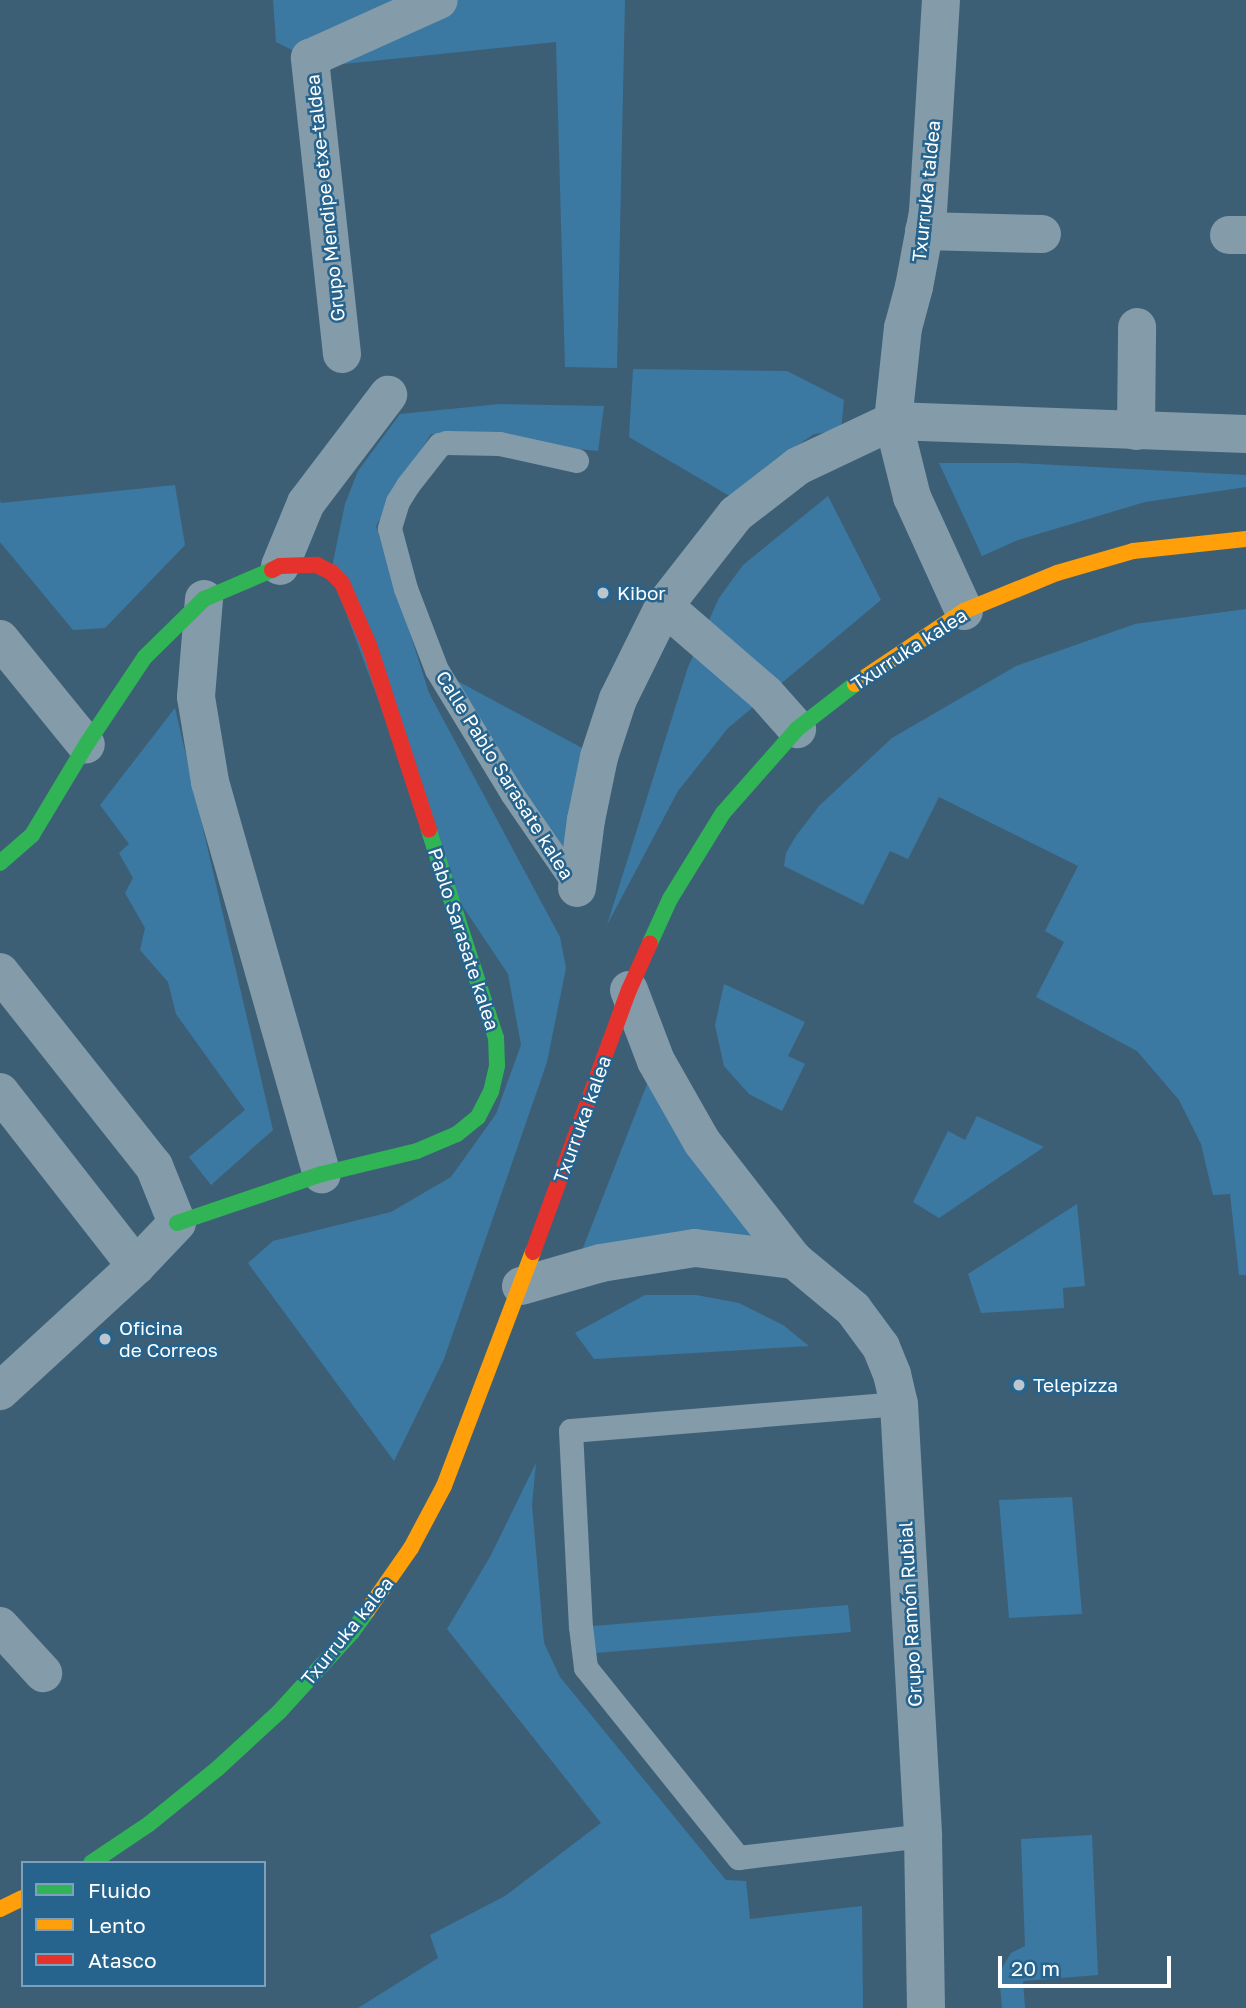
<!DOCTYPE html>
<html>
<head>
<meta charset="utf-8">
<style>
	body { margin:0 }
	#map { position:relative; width:1246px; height:2008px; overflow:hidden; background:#3d5f76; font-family:"Golos Text",sans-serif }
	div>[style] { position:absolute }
	.green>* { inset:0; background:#3b79a3 }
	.lane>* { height:24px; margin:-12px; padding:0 12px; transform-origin:12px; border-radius:12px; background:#849baa }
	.street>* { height:38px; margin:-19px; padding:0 19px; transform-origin:19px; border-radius:19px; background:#849baa }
	.fast>* { height:16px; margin:-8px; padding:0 8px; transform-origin:8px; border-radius:8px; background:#30b455 }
	.slow>* { height:16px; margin:-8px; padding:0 8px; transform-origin:8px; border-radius:8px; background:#ff9f0a }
	.jam>* { height:16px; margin:-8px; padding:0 8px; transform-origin:8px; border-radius:8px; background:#e5322d }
	.dots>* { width:19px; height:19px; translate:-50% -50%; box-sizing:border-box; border:4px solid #26638d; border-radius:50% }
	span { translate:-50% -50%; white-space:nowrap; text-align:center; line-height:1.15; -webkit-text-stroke:5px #26638d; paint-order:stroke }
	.street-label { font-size:19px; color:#fff }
	.poi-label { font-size:19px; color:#fff }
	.left { translate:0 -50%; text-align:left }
	.legend { position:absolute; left:21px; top:1861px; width:245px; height:126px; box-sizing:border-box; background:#26638d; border:2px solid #7da1bb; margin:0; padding:9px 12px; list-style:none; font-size:21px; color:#fff }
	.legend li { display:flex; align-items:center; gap:14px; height:35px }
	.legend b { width:35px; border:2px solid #7da1bb }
	.scale { position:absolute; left:998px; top:1956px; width:173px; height:32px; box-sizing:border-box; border:4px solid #fff; border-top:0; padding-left:9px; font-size:21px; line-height:24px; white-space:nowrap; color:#fff; -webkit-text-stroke:5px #26638d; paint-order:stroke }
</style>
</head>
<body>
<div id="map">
	<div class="green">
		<div style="clip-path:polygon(273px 0,625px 0,617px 368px,565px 367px,556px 42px,324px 66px,276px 42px)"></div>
		<div style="clip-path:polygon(633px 369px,787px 371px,844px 400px,841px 430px,814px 434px,786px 453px,733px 498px,629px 437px)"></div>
		<div style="clip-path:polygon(500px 404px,604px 406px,598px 451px,431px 434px,376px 526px,429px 693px,560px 937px,566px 968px,547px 1062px,444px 1359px,394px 1461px,248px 1263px,273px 1241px,391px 1212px,451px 1177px,496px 1114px,521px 1045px,508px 974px,445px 880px,331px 572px,345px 504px,358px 471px,400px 414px)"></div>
		<div style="clip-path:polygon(939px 463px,1018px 463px,1246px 475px,1246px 487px,1145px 502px,1018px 540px,982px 556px)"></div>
		<div style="clip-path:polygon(175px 485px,185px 545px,105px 628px,73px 630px,0 542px,0 500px,1px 503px)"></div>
		<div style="clip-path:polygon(828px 496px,881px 600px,728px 728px,678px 791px,607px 925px,688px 667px,719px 598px,743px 565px)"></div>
		<div style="clip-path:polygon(1246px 609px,1246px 1275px,1239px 1275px,1230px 1194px,1213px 1195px,1201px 1144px,1179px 1100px,1137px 1051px,1036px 997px,1064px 942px,1045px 931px,1078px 866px,939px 797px,908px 859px,890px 851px,863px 905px,784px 866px,786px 853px,796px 836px,819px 806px,892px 738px,1016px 666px,1135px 624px)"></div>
		<div style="clip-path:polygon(437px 670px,599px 757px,577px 888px)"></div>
		<div style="clip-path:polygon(175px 708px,273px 1130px,211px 1185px,189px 1157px,245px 1110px,176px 1014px,168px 982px,140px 950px,145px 928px,125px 893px,133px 878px,119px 853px,129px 844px,100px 805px)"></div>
		<div style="clip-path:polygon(724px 984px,805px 1022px,788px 1056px,805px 1064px,782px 1111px,749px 1094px,724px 1066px,715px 1025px)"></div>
		<div style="clip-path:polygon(656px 1061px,794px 1260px,574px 1271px)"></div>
		<div style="clip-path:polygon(977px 1116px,1044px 1147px,939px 1218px,913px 1202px,948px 1131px,965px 1140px)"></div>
		<div style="clip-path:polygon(1077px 1204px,1085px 1286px,1063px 1288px,1064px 1308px,981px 1313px,968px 1274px)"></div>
		<div style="clip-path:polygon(645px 1295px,696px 1295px,739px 1303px,783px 1325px,809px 1346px,594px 1359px,575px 1333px)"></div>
		<div style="clip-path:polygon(536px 1463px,532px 1505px,544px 1643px,560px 1677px,726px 1880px,746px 1881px,750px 1919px,862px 1906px,863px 2008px,358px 2008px,438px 1958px,430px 1935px,505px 1896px,601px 1823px,447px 1629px,490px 1557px)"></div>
		<div style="clip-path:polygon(1072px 1497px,1082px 1614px,1009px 1618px,999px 1500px)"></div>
		<div style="clip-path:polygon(848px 1605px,851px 1632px,583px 1654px,581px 1627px)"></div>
		<div style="clip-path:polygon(1092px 1835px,1098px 1975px,1023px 1981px,1025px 2008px,1002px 2008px,999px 1973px,1011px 1953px,1025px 1946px,1021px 1839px)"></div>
	</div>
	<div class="lane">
		<div style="left:577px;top:461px;width:79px;rotate:-167.6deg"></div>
		<div style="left:500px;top:444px;width:53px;rotate:-178.9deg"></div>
		<div style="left:447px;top:443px;width:7px;rotate:164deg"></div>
		<div style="left:440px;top:445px;width:52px;rotate:128deg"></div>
		<div style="left:408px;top:486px;width:19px;rotate:122deg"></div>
		<div style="left:398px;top:502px;width:28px;rotate:107deg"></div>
		<div style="left:390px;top:529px;width:62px;rotate:75.1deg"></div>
		<div style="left:406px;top:589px;width:87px;rotate:69.1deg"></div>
		<div style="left:437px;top:670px;width:146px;rotate:58.7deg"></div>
		<div style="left:513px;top:795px;width:113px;rotate:55.5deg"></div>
		<div style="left:899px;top:1404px;width:329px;rotate:175.3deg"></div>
		<div style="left:571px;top:1431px;width:196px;rotate:87.1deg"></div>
		<div style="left:581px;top:1627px;width:41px;rotate:83deg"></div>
		<div style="left:586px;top:1668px;width:244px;rotate:51.2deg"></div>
		<div style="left:739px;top:1858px;width:185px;rotate:-6.8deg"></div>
	</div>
	<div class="street">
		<div style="left:924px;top:231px;width:118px;rotate:1.5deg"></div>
		<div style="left:1229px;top:235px;width:17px"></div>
		<div style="left:342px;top:354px;width:298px;rotate:-96.2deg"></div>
		<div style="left:310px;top:58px;width:141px;rotate:-24.2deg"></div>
		<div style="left:1136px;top:431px;width:104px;rotate:-89.4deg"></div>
		<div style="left:280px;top:566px;width:68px;rotate:-67.6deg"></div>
		<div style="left:306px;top:503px;width:136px;rotate:-52.8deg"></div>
		<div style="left:204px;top:599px;width:98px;rotate:94.7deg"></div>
		<div style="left:196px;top:697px;width:86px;rotate:80.6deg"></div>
		<div style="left:210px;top:782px;width:408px;rotate:74.1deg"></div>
		<div style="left:664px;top:606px;width:135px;rotate:40.8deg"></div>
		<div style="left:766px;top:694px;width:47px;rotate:48.5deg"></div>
		<div style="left:964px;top:611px;width:125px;rotate:-114.5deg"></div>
		<div style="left:912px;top:497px;width:78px;rotate:-104deg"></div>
		<div style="left:893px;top:421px;width:353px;rotate:2.1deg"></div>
		<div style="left:0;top:639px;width:136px;rotate:50.9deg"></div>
		<div style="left:577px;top:888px;width:69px;rotate:-82.5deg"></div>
		<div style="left:586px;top:820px;width:64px;rotate:-78.3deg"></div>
		<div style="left:599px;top:757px;width:61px;rotate:-71.9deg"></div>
		<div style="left:618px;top:699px;width:104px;rotate:-63.7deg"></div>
		<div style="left:664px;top:606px;width:117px;rotate:-52deg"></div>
		<div style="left:736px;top:514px;width:78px;rotate:-37.7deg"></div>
		<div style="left:798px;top:466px;width:105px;rotate:-25.3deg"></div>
		<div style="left:893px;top:421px;width:94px;rotate:-83.9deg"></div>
		<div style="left:903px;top:328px;width:42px;rotate:-75deg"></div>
		<div style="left:914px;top:287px;width:76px;rotate:-79.4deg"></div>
		<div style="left:928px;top:212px;width:212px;rotate:-86.5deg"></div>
		<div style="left:0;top:972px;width:248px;rotate:51.6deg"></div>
		<div style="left:154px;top:1166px;width:61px;rotate:68deg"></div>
		<div style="left:177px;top:1223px;width:59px;rotate:133.6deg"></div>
		<div style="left:136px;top:1266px;width:185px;rotate:137.4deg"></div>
		<div style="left:629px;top:990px;width:76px;rotate:69.2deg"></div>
		<div style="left:656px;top:1061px;width:93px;rotate:60.4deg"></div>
		<div style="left:702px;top:1142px;width:150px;rotate:52.1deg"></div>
		<div style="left:794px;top:1260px;width:77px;rotate:39.7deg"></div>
		<div style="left:853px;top:1309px;width:47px;rotate:53.6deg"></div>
		<div style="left:881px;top:1347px;width:29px;rotate:68deg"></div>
		<div style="left:892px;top:1374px;width:31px;rotate:77deg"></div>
		<div style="left:899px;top:1404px;width:433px;rotate:86.8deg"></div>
		<div style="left:923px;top:1836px;width:172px;rotate:89deg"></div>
		<div style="left:0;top:1092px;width:221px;rotate:52deg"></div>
		<div style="left:521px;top:1286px;width:83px;rotate:-16deg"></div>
		<div style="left:601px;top:1263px;width:95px;rotate:-9.1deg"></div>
		<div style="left:695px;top:1248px;width:100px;rotate:6.9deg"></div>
		<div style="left:0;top:1626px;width:64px;rotate:47.5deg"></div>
	</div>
	<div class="fast">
		<div style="left:0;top:863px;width:43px;rotate:-41.2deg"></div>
		<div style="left:32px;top:835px;width:105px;rotate:-59deg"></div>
		<div style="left:86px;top:745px;width:106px;rotate:-56.2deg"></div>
		<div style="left:145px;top:657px;width:83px;rotate:-44.5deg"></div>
		<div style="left:204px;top:599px;width:74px;rotate:-23.1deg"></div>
		<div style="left:650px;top:943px;width:48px;rotate:-65.6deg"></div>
		<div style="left:670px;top:899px;width:101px;rotate:-58.4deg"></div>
		<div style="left:723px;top:813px;width:112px;rotate:-48.6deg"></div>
		<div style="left:797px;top:729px;width:73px;rotate:-37.8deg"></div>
		<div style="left:177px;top:1223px;width:153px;rotate:-18.7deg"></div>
		<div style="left:322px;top:1174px;width:98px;rotate:-13.6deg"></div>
		<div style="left:417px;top:1151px;width:43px;rotate:-23deg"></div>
		<div style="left:457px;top:1134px;width:27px;rotate:-39deg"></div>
		<div style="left:478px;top:1117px;width:28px;rotate:-63deg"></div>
		<div style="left:491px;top:1092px;width:28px;rotate:-77deg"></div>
		<div style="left:497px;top:1065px;width:27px;rotate:-92deg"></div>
		<div style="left:496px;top:1038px;width:219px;rotate:-107.9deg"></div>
		<div style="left:91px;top:1863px;width:70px;rotate:-33.9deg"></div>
		<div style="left:149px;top:1824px;width:87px;rotate:-39deg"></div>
		<div style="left:217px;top:1769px;width:84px;rotate:-42.6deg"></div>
		<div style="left:279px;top:1712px;width:108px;rotate:-47.6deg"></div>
		<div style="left:352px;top:1632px;width:26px;rotate:-54deg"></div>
	</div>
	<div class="slow">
		<div style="left:855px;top:684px;width:131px;rotate:-33.8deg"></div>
		<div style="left:964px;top:611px;width:100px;rotate:-22.2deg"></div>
		<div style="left:1057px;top:573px;width:79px;rotate:-16.1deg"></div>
		<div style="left:1133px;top:551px;width:114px;rotate:-6.1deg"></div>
		<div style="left:367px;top:1611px;width:77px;rotate:-55.1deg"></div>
		<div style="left:411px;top:1548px;width:70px;rotate:-62deg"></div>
		<div style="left:444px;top:1486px;width:250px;rotate:-69.2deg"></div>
		<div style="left:0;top:1909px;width:25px;rotate:-26deg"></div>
	</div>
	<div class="jam">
		<div style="left:272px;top:570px;width:9px;rotate:-27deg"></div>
		<div style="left:280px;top:566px;width:37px;rotate:-2deg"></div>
		<div style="left:317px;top:565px;width:16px;rotate:27deg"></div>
		<div style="left:331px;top:572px;width:16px;rotate:45deg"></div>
		<div style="left:342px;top:583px;width:68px;rotate:66.5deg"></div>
		<div style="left:369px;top:645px;width:194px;rotate:72deg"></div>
		<div style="left:533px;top:1252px;width:279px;rotate:-69.9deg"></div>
		<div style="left:629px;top:990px;width:51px;rotate:-65.9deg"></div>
	</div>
	<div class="dots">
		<div style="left:603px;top:593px;background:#bbc7cf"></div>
		<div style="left:105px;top:1339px;background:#bbc7cf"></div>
		<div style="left:1019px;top:1385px;background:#bbc7cf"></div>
	</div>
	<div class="street-label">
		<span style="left:926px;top:191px;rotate:-84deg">Txurruka taldea</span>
		<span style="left:325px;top:198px;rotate:-96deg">Grupo Mendipe etxe-taldea</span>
		<span style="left:909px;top:649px;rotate:-33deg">Txurruka kalea</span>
		<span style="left:505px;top:775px;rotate:58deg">Calle Pablo Sarasate kalea</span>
		<span style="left:464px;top:939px;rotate:72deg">Pablo Sarasate kalea</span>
		<span style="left:582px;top:1119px;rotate:-70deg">Txurruka kalea</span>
		<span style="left:910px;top:1614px;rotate:-93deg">Grupo Ramón Rubial</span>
		<span style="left:347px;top:1631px;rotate:-51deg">Txurruka kalea</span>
	</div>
	<div class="poi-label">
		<span class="left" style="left:617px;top:593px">Kibor</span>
		<span class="left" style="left:119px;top:1339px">Oficina<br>de Correos</span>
		<span class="left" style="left:1033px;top:1385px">Telepizza</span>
	</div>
	<ul class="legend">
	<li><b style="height:9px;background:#30b455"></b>Fluido</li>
	<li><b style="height:9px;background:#ff9f0a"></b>Lento</li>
	<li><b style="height:9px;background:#e5322d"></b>Atasco</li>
	</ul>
	<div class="scale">20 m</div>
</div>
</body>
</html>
